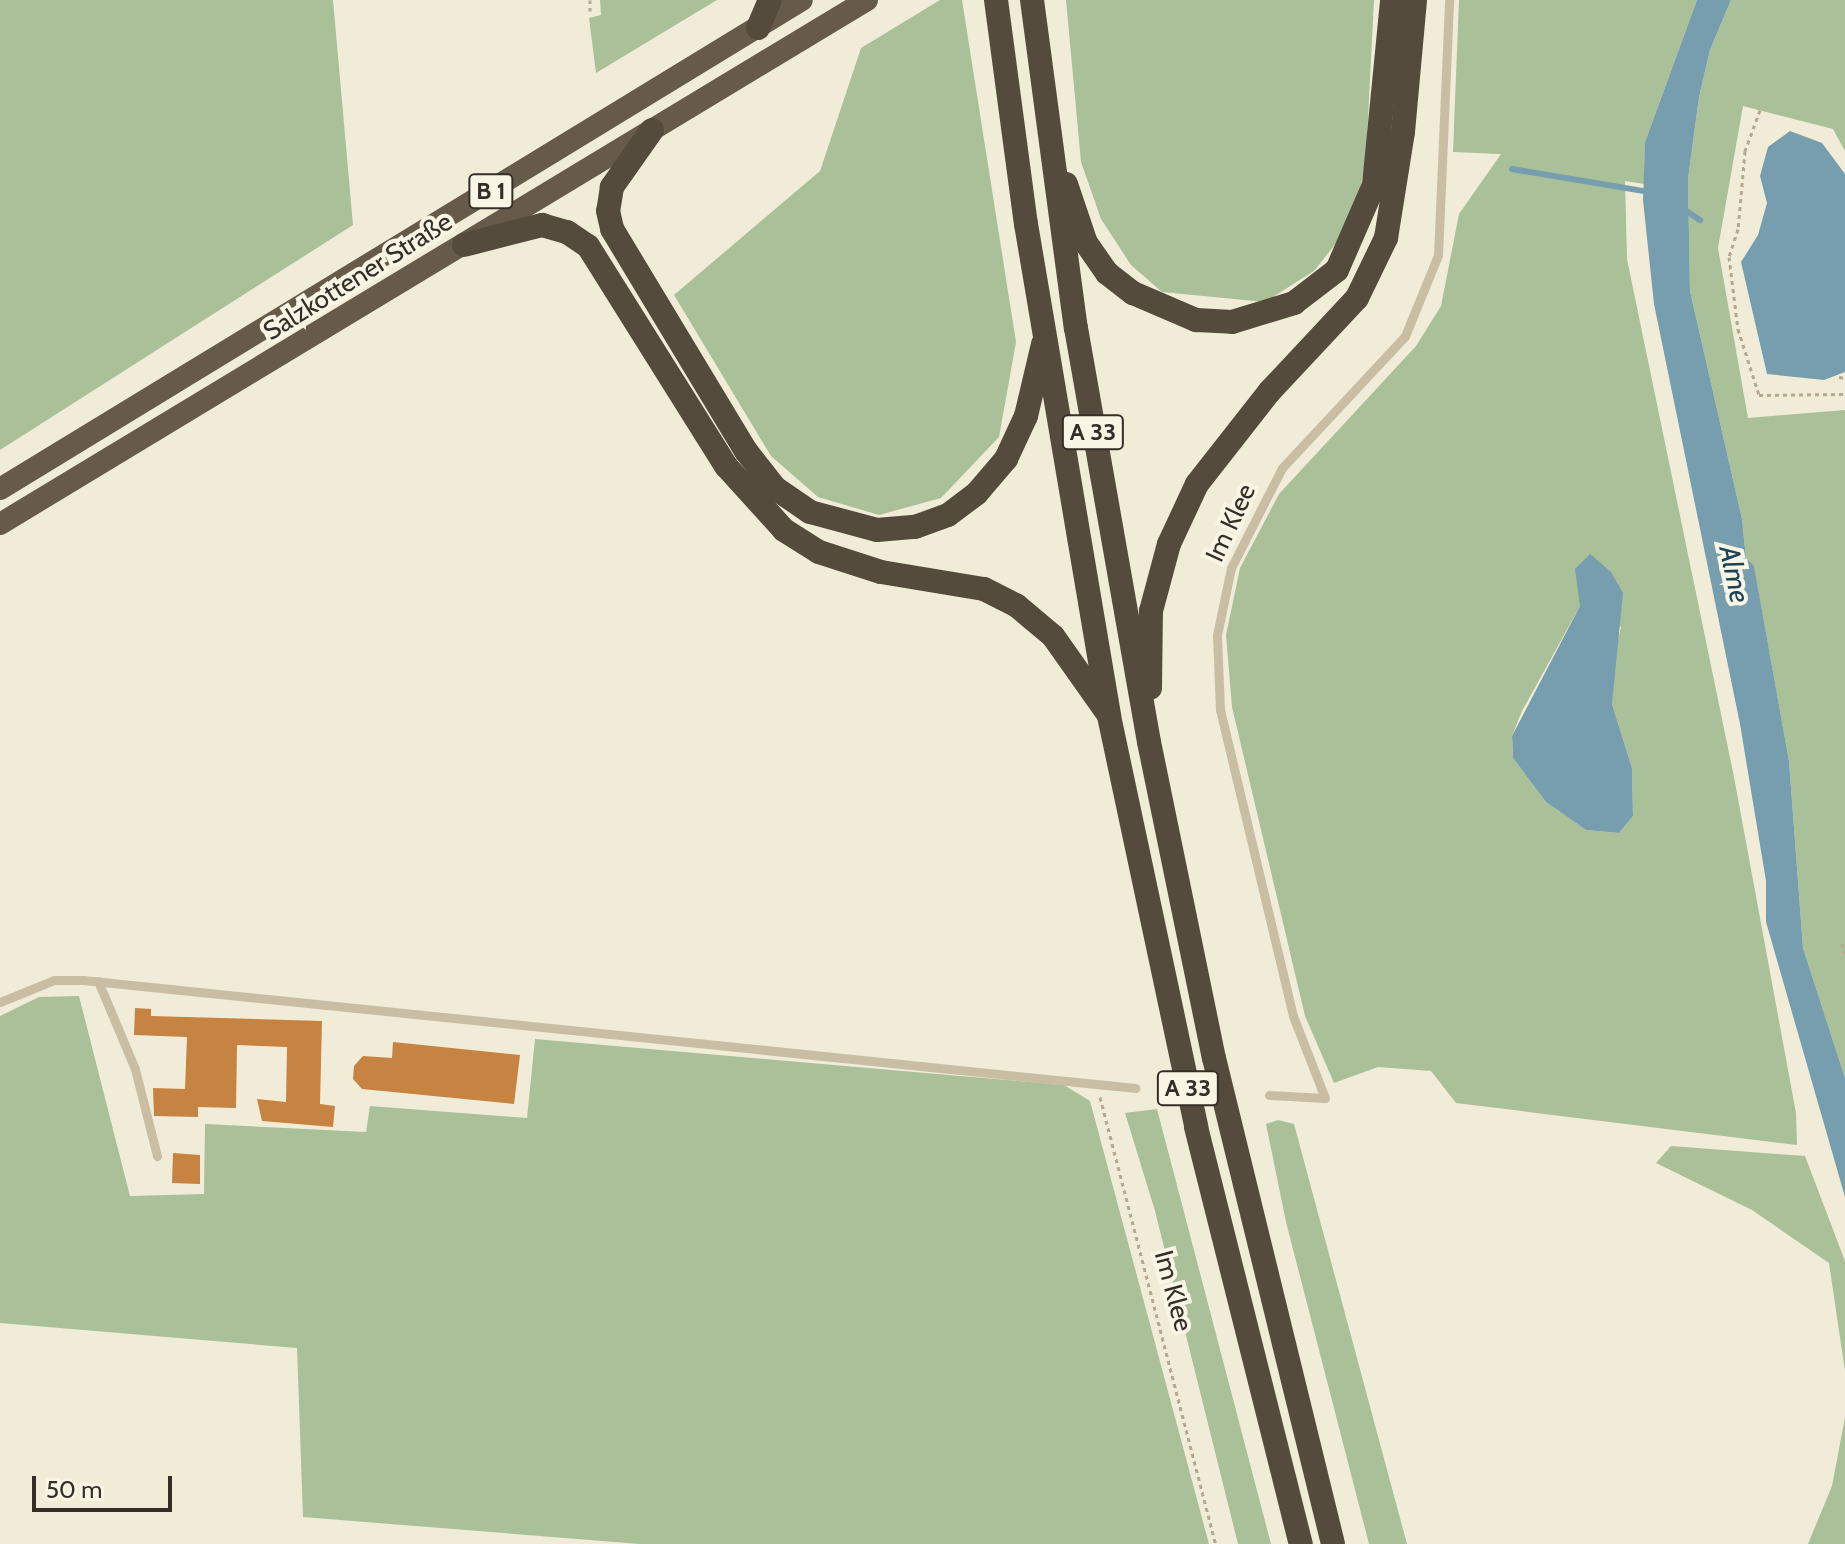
<!DOCTYPE html>
<html>
<head>
<meta charset="utf-8">
<style>
	body { margin:0 }
	#map { position:relative; width:1845px; height:1544px; overflow:hidden; background:#f1ecd8; font-family:Cabin,sans-serif }
	div>[style] { position:absolute }
	.green>* { inset:0; background:#a9c099 }
	.water>* { inset:0; background:#779eae }
	.stream>* { height:6px; margin:-3px; padding:0 3px; transform-origin:3px; border-radius:3px; background:#779eae }
	.building>* { inset:0; background:#c68341 }
	.path>* { height:3px; margin-top:-1.5px; transform-origin:0; background:repeating-linear-gradient(90deg,#b5a88f 0 4px,transparent 0 8px) }
	.service>* { height:9px; margin:-4.5px; padding:0 4.5px; transform-origin:4.5px; border-radius:4.5px; background:#c9bea4 }
	.trunk>* { height:22px; margin:-11px; padding:0 11px; transform-origin:11px; border-radius:11px; background:#665a4a }
	.motorway>* { height:24px; margin:-12px; padding:0 12px; transform-origin:12px; border-radius:12px; background:#554b3d }
	span { translate:-50% -50%; white-space:nowrap; text-align:center; line-height:1.15; -webkit-text-stroke:8px #f9f5e4; paint-order:stroke }
	.shield-label span { padding:2px 6px; background:#f9f5e4; border:2px solid; border-radius:6px; -webkit-text-stroke-width:0 }
	.shield-label { font-size:24px; color:#342e26; font-weight:700 }
	.street-label { font-size:26px; color:#342e26 }
	.water-label { font-size:28px; color:#1c4356; font-style:italic }
	.scale { position:absolute; left:32px; top:1476px; width:140px; height:36px; box-sizing:border-box; border:4px solid #342e26; border-top:0; padding-left:10px; font-size:24px; line-height:28px; white-space:nowrap; color:#342e26; -webkit-text-stroke:6px #f9f5e4; paint-order:stroke }
</style>
</head>
<body>
<div id="map">
	<div class="green">
		<div style="clip-path:polygon(0 0,333px 0,353px 225px,0 450px)"></div>
		<div style="clip-path:polygon(600px 0,717px 0,596px 73px,589px 18px,601px 15px)"></div>
		<div style="clip-path:polygon(940px 0,962px 0,1016px 342px,999px 437px,941px 498px,879px 515px,818px 497px,771px 456px,674px 295px,820px 171px,861px 48px)"></div>
		<div style="clip-path:polygon(1066px 0,1374px 0,1366px 158px,1358px 201px,1341px 237px,1314px 271px,1265px 302px,1162px 292px,1131px 265px,1101px 219px,1081px 162px)"></div>
		<div style="clip-path:polygon(evenodd,1459px 0,1697px 0,1645px 142px,1644px 184px,1625px 181px,1627px 259px,1734px 777px,1796px 1113px,1797px 1145px,1456px 1103px,1431px 1071px,1378px 1067px,1334px 1083px,1305px 1016px,1232px 707px,1226px 635px,1240px 568px,1279px 494px,1416px 346px,1441px 306px,1459px 214px,1501px 154px,1453px 152px,1459px 0,1580px 606px,1621px 627px,1614px 655px,1612px 704px,1632px 768px,1633px 816px,1619px 833px,1586px 830px,1546px 802px,1513px 758px,1512px 736px,1522px 711px,1580px 606px)"></div>
		<div style="clip-path:polygon(1731px 0,1845px 0,1845px 151px,1833px 129px,1743px 106px,1718px 248px,1748px 418px,1845px 410px,1845px 1078px,1803px 948px,1789px 761px,1754px 567px,1746px 558px,1742px 519px,1690px 291px,1688px 179px,1699px 97px,1710px 50px)"></div>
		<div style="clip-path:polygon(79px 996px,130px 1196px,204px 1194px,205px 1124px,366px 1132px,370px 1106px,527px 1118px,535px 1039px,1064px 1085px,1090px 1101px,1209px 1544px,640px 1544px,303px 1517px,297px 1348px,0 1323px,0 1016px,39px 997px)"></div>
		<div style="clip-path:polygon(1157px 1109px,1271px 1544px,1238px 1544px,1155px 1211px,1125px 1113px)"></div>
		<div style="clip-path:polygon(1278px 1120px,1294px 1124px,1407px 1544px,1369px 1544px,1286px 1222px,1266px 1124px)"></div>
		<div style="clip-path:polygon(1671px 1146px,1805px 1156px,1845px 1261px,1845px 1371px,1829px 1263px,1752px 1210px,1656px 1163px)"></div>
		<div style="clip-path:polygon(1845px 1417px,1845px 1544px,1808px 1544px,1832px 1486px)"></div>
	</div>
	<div class="water">
		<div style="clip-path:polygon(1697px 0,1731px 0,1710px 50px,1699px 97px,1688px 179px,1690px 291px,1742px 519px,1746px 558px,1754px 566px,1789px 761px,1803px 948px,1845px 1078px,1845px 1197px,1766px 922px,1766px 881px,1740px 724px,1654px 304px,1643px 200px,1645px 142px)"></div>
		<div style="clip-path:polygon(1790px 131px,1822px 143px,1845px 174px,1845px 372px,1824px 380px,1767px 374px,1741px 262px,1758px 235px,1767px 203px,1760px 176px,1768px 147px)"></div>
		<div style="clip-path:polygon(1590px 554px,1611px 572px,1623px 593px,1612px 704px,1632px 768px,1633px 816px,1619px 833px,1586px 830px,1546px 802px,1513px 758px,1512px 736px,1580px 606px,1575px 569px)"></div>
	</div>
	<div class="stream">
		<div style="left:1512px;top:169px;width:140px;rotate:9.5deg"></div>
		<div style="left:1682px;top:208px;width:22px;rotate:34deg"></div>
	</div>
	<div class="building">
		<div style="clip-path:polygon(135px 1008px,151px 1009px,151px 1016px,322px 1021px,320px 1104px,335px 1106px,333px 1127px,262px 1121px,257px 1099px,286px 1102px,287px 1047px,237px 1045px,236px 1108px,198px 1107px,198px 1117px,154px 1116px,153px 1088px,185px 1089px,187px 1037px,134px 1035px)"></div>
		<div style="clip-path:polygon(393px 1042px,520px 1055px,514px 1104px,362px 1089px,353px 1079px,354px 1066px,363px 1056px,392px 1058px)"></div>
		<div style="clip-path:polygon(173px 1153px,200px 1155px,200px 1184px,172px 1183px)"></div>
	</div>
	<div class="path">
		<div style="left:590px;top:0;width:11px;rotate:90deg"></div>
		<div style="left:1760px;top:110px;width:44px;rotate:110.1deg"></div>
		<div style="left:1745px;top:151px;width:78px;rotate:95.1deg"></div>
		<div style="left:1738px;top:229px;width:29px;rotate:108deg"></div>
		<div style="left:1729px;top:257px;width:73px;rotate:82.9deg"></div>
		<div style="left:1738px;top:329px;width:69px;rotate:72.3deg"></div>
		<div style="left:1759px;top:395px;width:86px;rotate:-0.7deg"></div>
		<div style="left:1839px;top:377px;width:6px;rotate:9deg"></div>
		<div style="left:1842px;top:943px;width:11px;rotate:75deg"></div>
		<div style="left:1100px;top:1097px;width:462px;rotate:75.5deg"></div>
	</div>
	<div class="service">
		<div style="left:98px;top:981px;width:95px;rotate:67.2deg"></div>
		<div style="left:135px;top:1069px;width:90px;rotate:75.8deg"></div>
		<div style="left:0;top:1002px;width:58px;rotate:-22.2deg"></div>
		<div style="left:54px;top:980px;width:29px"></div>
		<div style="left:83px;top:980px;width:1058px;rotate:5.86deg"></div>
		<div style="left:1269px;top:1095px;width:56px;rotate:3.1deg"></div>
		<div style="left:1325px;top:1098px;width:88px;rotate:-111.3deg"></div>
		<div style="left:1293px;top:1016px;width:315px;rotate:-103.4deg"></div>
		<div style="left:1220px;top:710px;width:75px;rotate:-92.3deg"></div>
		<div style="left:1217px;top:635px;width:68px;rotate:-78.2deg"></div>
		<div style="left:1231px;top:568px;width:112px;rotate:-63deg"></div>
		<div style="left:1282px;top:468px;width:180px;rotate:-47deg"></div>
		<div style="left:1405px;top:336px;width:87px;rotate:-67.8deg"></div>
		<div style="left:1438px;top:255px;width:255px;rotate:-87.5deg"></div>
	</div>
	<div class="trunk">
		<div style="left:0;top:489px;width:939px;rotate:-31.37deg"></div>
		<div style="left:0;top:524px;width:1013px;rotate:-31.15deg"></div>
	</div>
	<div class="motorway">
		<div style="left:996px;top:0;width:226px;rotate:82.4deg"></div>
		<div style="left:1026px;top:224px;width:499px;rotate:80.4deg"></div>
		<div style="left:1109px;top:716px;width:420px;rotate:78deg"></div>
		<div style="left:1196px;top:1127px;width:430px;rotate:75.9deg"></div>
		<div style="left:1032px;top:0;width:331px;rotate:82.4deg"></div>
		<div style="left:1076px;top:328px;width:420px;rotate:80deg"></div>
		<div style="left:1149px;top:742px;width:323px;rotate:78.4deg"></div>
		<div style="left:1214px;top:1058px;width:500px;rotate:76.24deg"></div>
		<div style="left:758px;top:28px;width:30px;rotate:-67deg"></div>
		<div style="left:652px;top:130px;width:70px;rotate:125.1deg"></div>
		<div style="left:612px;top:187px;width:24px;rotate:99deg"></div>
		<div style="left:608px;top:211px;width:18px;rotate:77deg"></div>
		<div style="left:612px;top:229px;width:259px;rotate:58.9deg"></div>
		<div style="left:746px;top:451px;width:47px;rotate:51.9deg"></div>
		<div style="left:775px;top:488px;width:42px;rotate:34.4deg"></div>
		<div style="left:810px;top:512px;width:69px;rotate:15deg"></div>
		<div style="left:877px;top:530px;width:38px;rotate:-5deg"></div>
		<div style="left:915px;top:527px;width:35px;rotate:-20deg"></div>
		<div style="left:948px;top:515px;width:36px;rotate:-37deg"></div>
		<div style="left:977px;top:493px;width:45px;rotate:-49.5deg"></div>
		<div style="left:1006px;top:459px;width:47px;rotate:-65.1deg"></div>
		<div style="left:1026px;top:416px;width:74px;rotate:-76.7deg"></div>
		<div style="left:1066px;top:184px;width:62px;rotate:71.3deg"></div>
		<div style="left:1086px;top:243px;width:37px;rotate:55deg"></div>
		<div style="left:1107px;top:273px;width:33px;rotate:38deg"></div>
		<div style="left:1133px;top:293px;width:69px;rotate:23.2deg"></div>
		<div style="left:1196px;top:320px;width:36px;rotate:3deg"></div>
		<div style="left:1232px;top:322px;width:65px;rotate:-17deg"></div>
		<div style="left:1294px;top:303px;width:54px;rotate:-37.5deg"></div>
		<div style="left:1337px;top:270px;width:93px;rotate:-66.5deg"></div>
		<div style="left:1374px;top:185px;width:186px;rotate:-84.4deg"></div>
		<div style="left:464px;top:245px;width:81px;rotate:-14.4deg"></div>
		<div style="left:542px;top:225px;width:26px;rotate:16deg"></div>
		<div style="left:567px;top:232px;width:25px;rotate:34deg"></div>
		<div style="left:588px;top:246px;width:260px;rotate:57.9deg"></div>
		<div style="left:726px;top:466px;width:86px;rotate:47.8deg"></div>
		<div style="left:784px;top:530px;width:41px;rotate:32.2deg"></div>
		<div style="left:819px;top:552px;width:65px;rotate:17.9deg"></div>
		<div style="left:881px;top:572px;width:104px;rotate:9.4deg"></div>
		<div style="left:984px;top:589px;width:36px;rotate:27deg"></div>
		<div style="left:1016px;top:605px;width:48px;rotate:40deg"></div>
		<div style="left:1053px;top:636px;width:92px;rotate:54.8deg"></div>
		<div style="left:1150px;top:688px;width:77px;rotate:-89.3deg"></div>
		<div style="left:1151px;top:611px;width:69px;rotate:-75deg"></div>
		<div style="left:1169px;top:544px;width:66px;rotate:-65deg"></div>
		<div style="left:1197px;top:484px;width:118px;rotate:-51.9deg"></div>
		<div style="left:1270px;top:391px;width:127px;rotate:-46.9deg"></div>
		<div style="left:1357px;top:298px;width:67px;rotate:-64.2deg"></div>
		<div style="left:1386px;top:238px;width:107px;rotate:-80.9deg"></div>
		<div style="left:1403px;top:132px;width:133px;rotate:-84.8deg"></div>
	</div>
	<div class="shield-label">
		<span style="left:491px;top:191px">B 1</span>
		<span style="left:1093px;top:432px">A 33</span>
		<span style="left:1188px;top:1088px">A 33</span>
	</div>
	<div class="street-label">
		<span style="left:358px;top:277px;rotate:-32deg">Salzkottener Straße</span>
		<span style="left:1231px;top:523px;rotate:-65deg">Im Klee</span>
		<span style="left:1173px;top:1291px;rotate:75deg">Im Klee</span>
	</div>
	<div class="water-label">
		<span style="left:1735px;top:574px;rotate:78deg">Alme</span>
	</div>
	<div class="scale">50 m</div>
</div>
</body>
</html>
